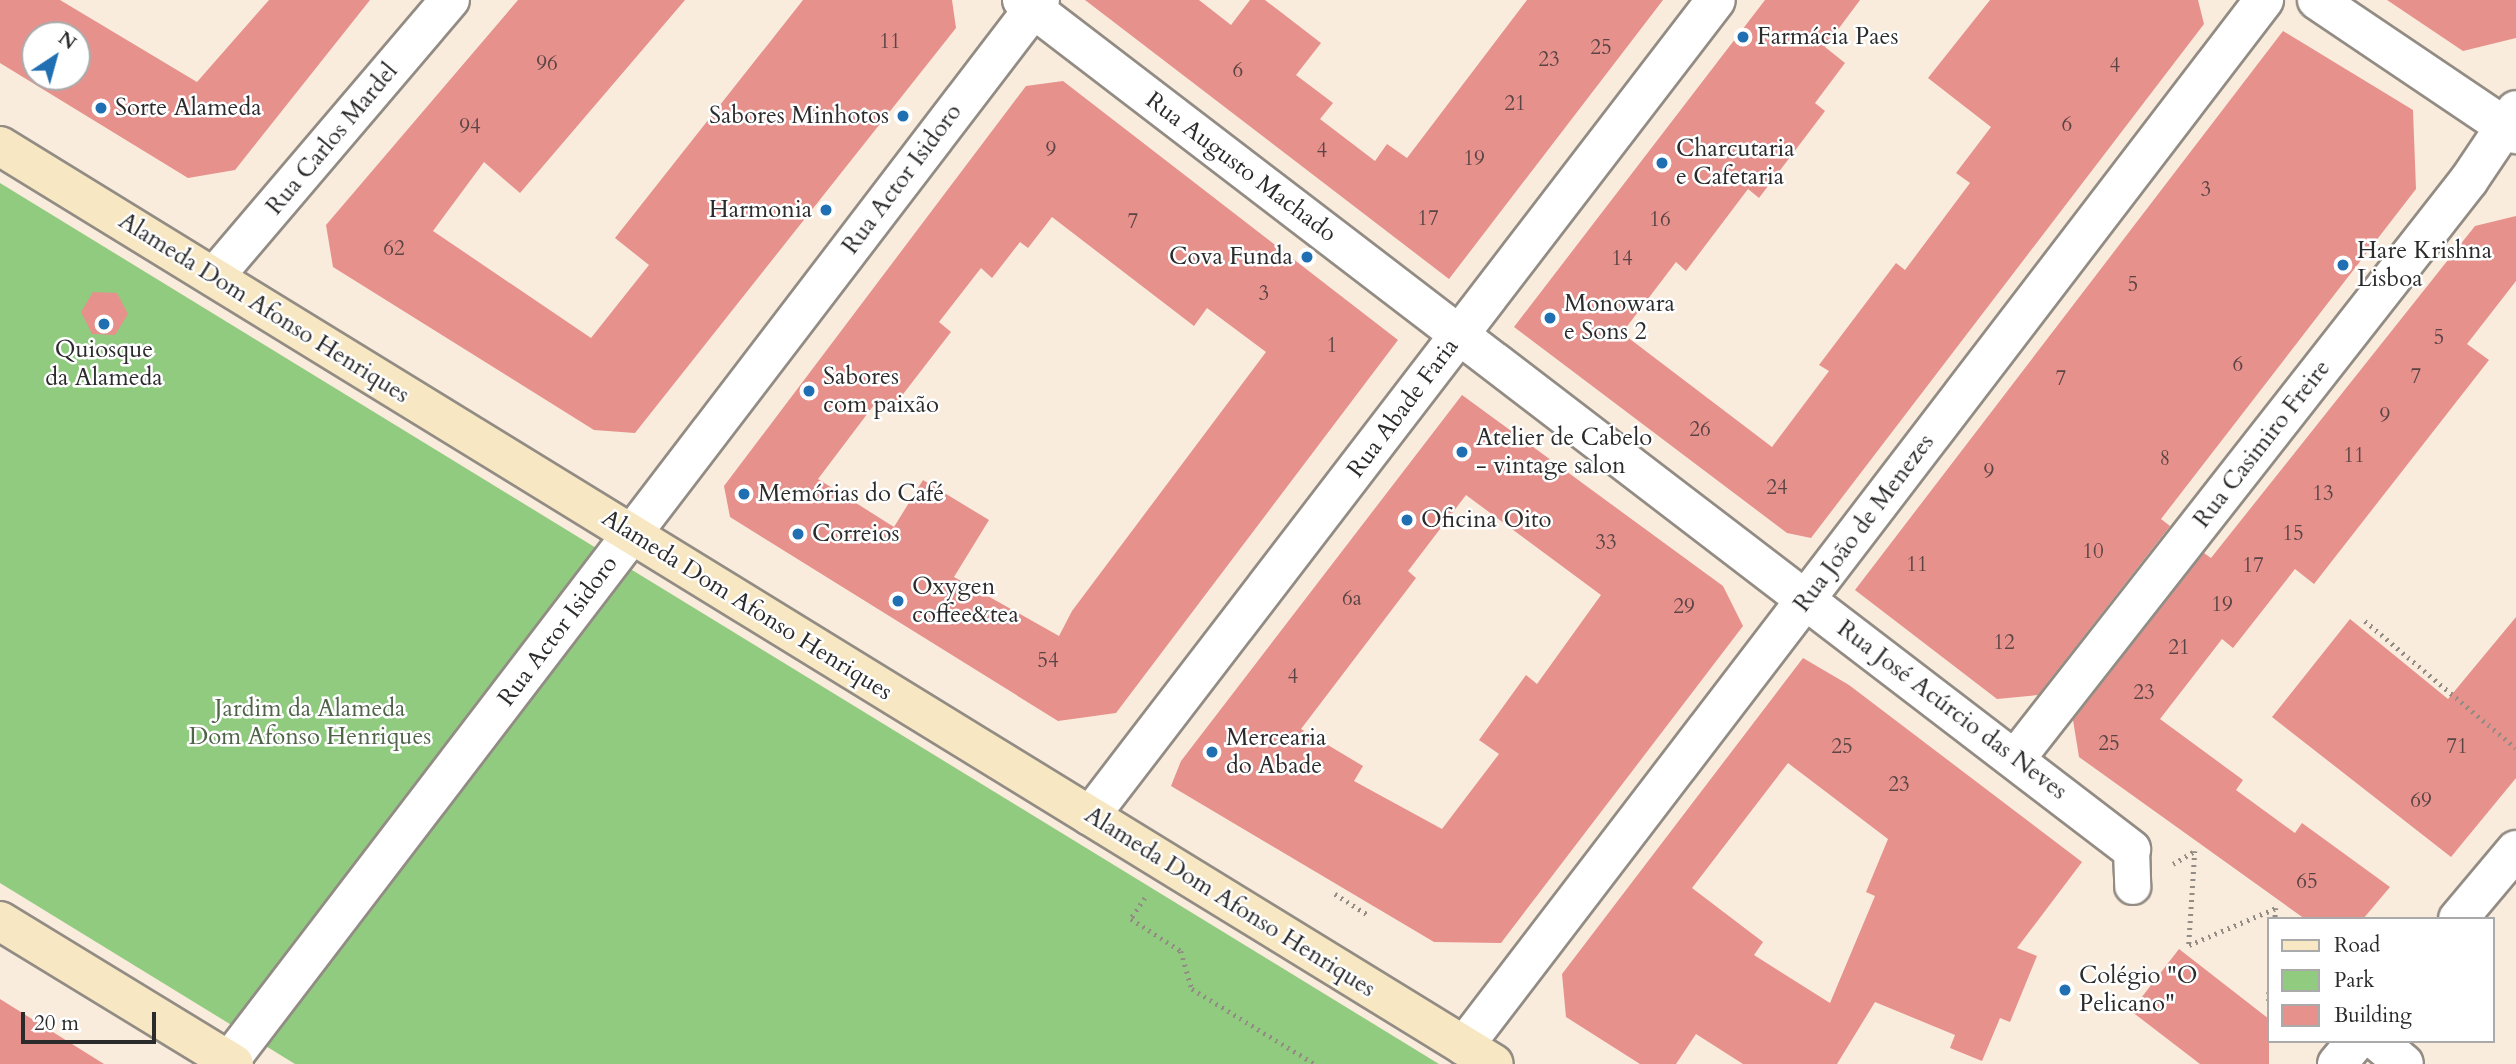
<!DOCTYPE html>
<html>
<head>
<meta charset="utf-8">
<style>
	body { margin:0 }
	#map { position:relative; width:2516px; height:1064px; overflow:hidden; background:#f9ecdc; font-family:Cardo,serif }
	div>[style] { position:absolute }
	.green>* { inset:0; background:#91cb80 }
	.building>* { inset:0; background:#e7918d }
	.path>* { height:4.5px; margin-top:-2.25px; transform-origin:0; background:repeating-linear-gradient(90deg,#928c84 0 2px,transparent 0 7px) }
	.roads { filter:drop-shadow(2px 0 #928c84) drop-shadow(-2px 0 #928c84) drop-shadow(0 2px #928c84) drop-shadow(0 -2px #928c84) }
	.pedestrian>* { height:35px; margin:-17.5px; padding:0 17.5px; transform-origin:17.5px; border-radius:17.5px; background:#fff }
	.minor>* { height:38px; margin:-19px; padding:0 19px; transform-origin:19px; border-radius:19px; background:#fff }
	.secondary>* { height:38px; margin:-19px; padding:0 19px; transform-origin:19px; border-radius:19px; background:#f7e8c3 }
	.dots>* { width:19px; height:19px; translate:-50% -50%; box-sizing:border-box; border:4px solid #fff; border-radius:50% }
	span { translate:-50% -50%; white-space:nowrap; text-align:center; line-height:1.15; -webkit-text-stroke:5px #fff; paint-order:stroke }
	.number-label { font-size:21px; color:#5a4444 }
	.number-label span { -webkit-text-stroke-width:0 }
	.poi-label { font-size:24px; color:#2b2b2b }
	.left { translate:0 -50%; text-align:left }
	.right { translate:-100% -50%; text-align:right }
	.street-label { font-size:24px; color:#2b2b2b }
	.park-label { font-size:24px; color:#4f6349 }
	.legend { position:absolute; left:2267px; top:917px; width:228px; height:126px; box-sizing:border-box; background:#fff; border:2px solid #aaa; margin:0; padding:9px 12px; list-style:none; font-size:21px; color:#2b2b2b }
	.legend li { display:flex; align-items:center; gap:14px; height:35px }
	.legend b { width:35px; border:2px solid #aaa }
	.north { position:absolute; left:21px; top:21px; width:70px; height:70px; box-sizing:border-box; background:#fff; border:2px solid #aaa; border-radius:50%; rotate:36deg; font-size:19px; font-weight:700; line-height:28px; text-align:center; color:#2b2b2b }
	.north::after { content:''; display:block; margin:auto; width:24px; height:32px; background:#1f6fb2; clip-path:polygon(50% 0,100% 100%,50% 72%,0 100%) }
	.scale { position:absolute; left:21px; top:1012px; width:135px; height:32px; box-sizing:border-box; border:4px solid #2b2b2b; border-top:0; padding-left:9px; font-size:21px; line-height:24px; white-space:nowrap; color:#2b2b2b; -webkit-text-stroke:5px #fff; paint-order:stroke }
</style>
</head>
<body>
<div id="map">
	<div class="green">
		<div style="clip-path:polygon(0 183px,1439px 1064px,295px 1064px,0 883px)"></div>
	</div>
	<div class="building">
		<div style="clip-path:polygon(evenodd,0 0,60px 0,197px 82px,269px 0,370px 0,235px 170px,188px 178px,0 63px,0 0,35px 35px,77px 35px,77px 77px,35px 77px,35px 35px)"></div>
		<div style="clip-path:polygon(518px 0,685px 0,520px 193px,484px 162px,433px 231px,591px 338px,649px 265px,615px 238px,803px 0,952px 0,956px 28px,635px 433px,594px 430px,333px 267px,326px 225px)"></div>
		<div style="clip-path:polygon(1085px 0,1199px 0,1231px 25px,1250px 0,1265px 0,1321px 43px,1296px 75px,1333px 103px,1320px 119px,1375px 161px,1387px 144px,1407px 158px,1527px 0,1663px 0,1449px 279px)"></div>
		<div style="clip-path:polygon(1765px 0,1860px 0,1825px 47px,1845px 63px,1815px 103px,1825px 111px,1759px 198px,1748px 189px,1686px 271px,1676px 262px,1622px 333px,1772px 447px,1829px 371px,1819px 365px,1896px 263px,1905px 270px,1970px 183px,1956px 173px,1991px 127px,1928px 78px,1990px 0,2198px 0,2204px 24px,1811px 538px,1787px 533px,1514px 327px)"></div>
		<div style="clip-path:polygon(2387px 0,2516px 0,2516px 38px,2463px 51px)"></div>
		<div style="clip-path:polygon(2283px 31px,2413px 110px,2416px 189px,2161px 519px,2170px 526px,2038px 695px,1997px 699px,1855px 590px)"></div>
		<div style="clip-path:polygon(evenodd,1063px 81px,1398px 340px,1116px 713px,1058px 721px,730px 517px,724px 486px,1026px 86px,1063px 81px,1052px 217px,1194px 326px,1207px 308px,1266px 352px,1072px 611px,1059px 636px,954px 577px,989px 520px,923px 480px,894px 527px,818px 479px,877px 401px,890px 411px,951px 332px,939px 322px,981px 268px,992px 278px,1020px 242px,1028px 248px,1052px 217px)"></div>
		<div style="clip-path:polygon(2516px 216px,2516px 281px,2467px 344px,2489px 360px,2314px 584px,2295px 569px,2233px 648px,2222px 639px,2160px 719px,2243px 780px,2236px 790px,2295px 833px,2302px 823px,2390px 887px,2363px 919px,2305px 919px,2079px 757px,2073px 720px,2204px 553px,2211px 558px,2475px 226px)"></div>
		<div style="clip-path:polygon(93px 292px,117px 293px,128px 314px,115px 335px,92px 334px,81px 312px)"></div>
		<div style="clip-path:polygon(evenodd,1462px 395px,1723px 586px,1743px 626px,1501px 943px,1434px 942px,1171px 786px,1181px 761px,1462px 395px,1466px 495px,1601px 595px,1537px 684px,1526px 675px,1479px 740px,1499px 754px,1442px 829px,1354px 781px,1363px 766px,1301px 729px,1416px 578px,1408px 571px,1466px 495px)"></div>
		<div style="clip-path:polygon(2516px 617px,2516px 778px,2451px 857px,2272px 717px,2350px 619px,2448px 699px)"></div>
		<div style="clip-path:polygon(evenodd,1803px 658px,1849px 685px,2082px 862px,2017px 948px,2037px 956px,2010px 1022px,2000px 1018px,1982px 1061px,1950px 1048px,1955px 1035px,1875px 1002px,1837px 1064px,1743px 1064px,1696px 1034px,1676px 1064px,1640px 1064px,1566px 1017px,1562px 974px,1803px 658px,1788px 763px,1888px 839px,1866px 892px,1875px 896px,1830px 1003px,1754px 955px,1763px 942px,1692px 888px,1788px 763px)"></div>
		<div style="clip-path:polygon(2179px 949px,2269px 1019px,2269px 1064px,2200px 1064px,2131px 1011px)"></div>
		<div style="clip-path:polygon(0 999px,104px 1064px,0 1064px)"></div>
	</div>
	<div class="path">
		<div style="left:2365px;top:621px;width:197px;rotate:40.1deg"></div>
		<div style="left:2173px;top:864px;width:26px;rotate:-31deg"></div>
		<div style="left:2195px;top:851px;width:94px;rotate:93.7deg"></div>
		<div style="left:2189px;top:945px;width:95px;rotate:-23deg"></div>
		<div style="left:2276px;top:908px;width:11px;rotate:95deg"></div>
		<div style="left:1335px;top:894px;width:41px;rotate:32.2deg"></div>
		<div style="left:1145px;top:898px;width:25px;rotate:124deg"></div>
		<div style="left:1131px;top:919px;width:59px;rotate:32.6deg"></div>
		<div style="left:1181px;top:951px;width:40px;rotate:74deg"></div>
		<div style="left:1192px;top:989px;width:144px;rotate:31.4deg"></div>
		<div style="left:2269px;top:992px;width:13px;rotate:90deg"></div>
	</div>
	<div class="roads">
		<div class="pedestrian">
			<div style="left:2131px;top:849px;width:37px;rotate:88deg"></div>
		</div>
		<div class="minor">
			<div style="left:1022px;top:0;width:1397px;rotate:37.44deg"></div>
			<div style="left:2317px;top:0;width:240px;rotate:34deg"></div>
			<div style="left:214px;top:277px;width:364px;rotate:-49.6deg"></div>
			<div style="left:2016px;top:758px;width:734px;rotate:-51.91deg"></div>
			<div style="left:2469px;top:180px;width:84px;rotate:-56.1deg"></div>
			<div style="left:1090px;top:816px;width:1028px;rotate:-52.51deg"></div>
			<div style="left:2458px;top:919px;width:90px;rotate:-50deg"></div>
			<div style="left:2377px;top:1041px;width:35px;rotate:40deg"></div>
			<div style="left:1464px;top:1046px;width:1317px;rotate:-52.59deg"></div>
			<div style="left:227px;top:1064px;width:1339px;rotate:-52.62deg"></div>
			<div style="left:2337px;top:1064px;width:30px;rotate:-50deg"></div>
		</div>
		<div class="secondary">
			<div style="left:0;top:146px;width:1753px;rotate:31.57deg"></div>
			<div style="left:0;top:921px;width:274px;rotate:31.4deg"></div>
		</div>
	</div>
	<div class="dots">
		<div style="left:1743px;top:37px;background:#1f6fb2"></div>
		<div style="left:101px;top:108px;background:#1f6fb2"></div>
		<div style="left:903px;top:116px;background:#1f6fb2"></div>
		<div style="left:1662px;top:163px;background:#1f6fb2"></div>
		<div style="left:826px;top:210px;background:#1f6fb2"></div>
		<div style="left:1307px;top:257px;background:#1f6fb2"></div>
		<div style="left:2343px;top:265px;background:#1f6fb2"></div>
		<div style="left:1550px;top:318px;background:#1f6fb2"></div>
		<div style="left:104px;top:324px;background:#1f6fb2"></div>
		<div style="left:809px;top:391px;background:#1f6fb2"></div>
		<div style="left:1462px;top:452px;background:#1f6fb2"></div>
		<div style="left:744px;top:494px;background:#1f6fb2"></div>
		<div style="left:1407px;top:520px;background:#1f6fb2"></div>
		<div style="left:798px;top:534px;background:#1f6fb2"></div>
		<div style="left:898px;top:601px;background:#1f6fb2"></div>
		<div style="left:1212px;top:752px;background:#1f6fb2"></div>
		<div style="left:2065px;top:990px;background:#1f6fb2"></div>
	</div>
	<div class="number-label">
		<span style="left:890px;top:42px">11</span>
		<span style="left:1601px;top:48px">25</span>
		<span style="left:1549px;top:60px">23</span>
		<span style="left:547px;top:64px">96</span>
		<span style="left:2115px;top:66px">4</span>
		<span style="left:1238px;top:71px">6</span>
		<span style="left:1515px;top:104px">21</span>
		<span style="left:2067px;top:125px">6</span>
		<span style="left:470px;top:127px">94</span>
		<span style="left:1051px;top:150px">9</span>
		<span style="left:1322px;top:151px">4</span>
		<span style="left:1474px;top:159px">19</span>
		<span style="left:2206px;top:190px">3</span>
		<span style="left:1428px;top:219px">17</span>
		<span style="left:1660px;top:220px">16</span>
		<span style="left:1133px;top:222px">7</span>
		<span style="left:394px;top:249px">62</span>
		<span style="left:1622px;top:259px">14</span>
		<span style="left:2133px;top:285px">5</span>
		<span style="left:1264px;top:294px">3</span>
		<span style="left:2439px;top:338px">5</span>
		<span style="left:1332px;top:346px">1</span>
		<span style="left:2238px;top:365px">6</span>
		<span style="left:2416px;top:377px">7</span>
		<span style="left:2061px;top:379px">7</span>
		<span style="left:2385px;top:416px">9</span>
		<span style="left:1700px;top:430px">26</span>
		<span style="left:2354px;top:456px">11</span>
		<span style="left:2165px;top:459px">8</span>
		<span style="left:1989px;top:472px">9</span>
		<span style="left:1777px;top:488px">24</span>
		<span style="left:2323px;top:494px">13</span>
		<span style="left:2293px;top:534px">15</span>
		<span style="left:1606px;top:543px">33</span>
		<span style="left:2093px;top:552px">10</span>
		<span style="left:1917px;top:565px">11</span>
		<span style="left:2253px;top:566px">17</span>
		<span style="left:1352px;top:599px">6a</span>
		<span style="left:2222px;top:605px">19</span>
		<span style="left:1684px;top:607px">29</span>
		<span style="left:2004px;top:643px">12</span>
		<span style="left:2179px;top:648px">21</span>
		<span style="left:1048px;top:661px">54</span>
		<span style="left:1293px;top:677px">4</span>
		<span style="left:2144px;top:693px">23</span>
		<span style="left:2109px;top:744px">25</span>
		<span style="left:1842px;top:747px">25</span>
		<span style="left:2457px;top:747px">71</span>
		<span style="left:1899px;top:785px">23</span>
		<span style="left:2421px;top:801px">69</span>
		<span style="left:2307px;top:882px">65</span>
	</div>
	<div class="poi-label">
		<span class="left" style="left:1757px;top:37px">Farmácia Paes</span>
		<span class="left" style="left:115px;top:108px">Sorte Alameda</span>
		<span class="right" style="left:889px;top:116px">Sabores Minhotos</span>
		<span class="left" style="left:1676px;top:163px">Charcutaria<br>e Cafetaria</span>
		<span class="right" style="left:812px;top:210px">Harmonia</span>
		<span class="left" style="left:2357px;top:265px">Hare Krishna<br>Lisboa</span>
		<span class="right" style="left:1293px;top:257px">Cova Funda</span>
		<span class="left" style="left:1564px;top:318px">Monowara<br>e Sons 2</span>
		<span style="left:104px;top:364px">Quiosque<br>da Alameda</span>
		<span class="left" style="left:823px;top:391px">Sabores<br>com paixão</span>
		<span class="left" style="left:1476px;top:452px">Atelier de Cabelo<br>- vintage salon</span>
		<span class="left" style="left:758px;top:494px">Memórias do Café</span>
		<span class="left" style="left:1421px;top:520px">Oficina Oito</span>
		<span class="left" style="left:812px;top:534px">Correios</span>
		<span class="left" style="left:912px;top:601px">Oxygen<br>coffee&amp;tea</span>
		<span class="left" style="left:1226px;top:752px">Mercearia<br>do Abade</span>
		<span class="left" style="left:2079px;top:990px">Colégio "O<br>Pelicano"</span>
	</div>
	<div class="street-label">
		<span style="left:332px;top:139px;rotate:-50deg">Rua Carlos Mardel</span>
		<span style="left:1241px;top:167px;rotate:37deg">Rua Augusto Machado</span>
		<span style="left:902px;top:179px;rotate:-53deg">Rua Actor Isidoro</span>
		<span style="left:264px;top:308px;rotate:32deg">Alameda Dom Afonso Henriques</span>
		<span style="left:1403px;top:408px;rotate:-53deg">Rua Abade Faria</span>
		<span style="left:2262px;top:444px;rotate:-52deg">Rua Casimiro Freire</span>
		<span style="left:1864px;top:523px;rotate:-53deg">Rua João de Menezes</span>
		<span style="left:747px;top:605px;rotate:32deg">Alameda Dom Afonso Henriques</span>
		<span style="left:558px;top:631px;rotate:-53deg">Rua Actor Isidoro</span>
		<span style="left:1952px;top:710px;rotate:37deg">Rua José Acúrcio das Neves</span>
		<span style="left:1230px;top:902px;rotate:32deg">Alameda Dom Afonso Henriques</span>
	</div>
	<div class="park-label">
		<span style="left:310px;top:723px">Jardim da Alameda<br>Dom Afonso Henriques</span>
	</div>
	<ul class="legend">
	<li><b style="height:9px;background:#f7e8c3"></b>Road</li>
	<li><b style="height:19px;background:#91cb80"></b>Park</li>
	<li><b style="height:19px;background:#e7918d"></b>Building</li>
	</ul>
	<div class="north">N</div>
	<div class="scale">20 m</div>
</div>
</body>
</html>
